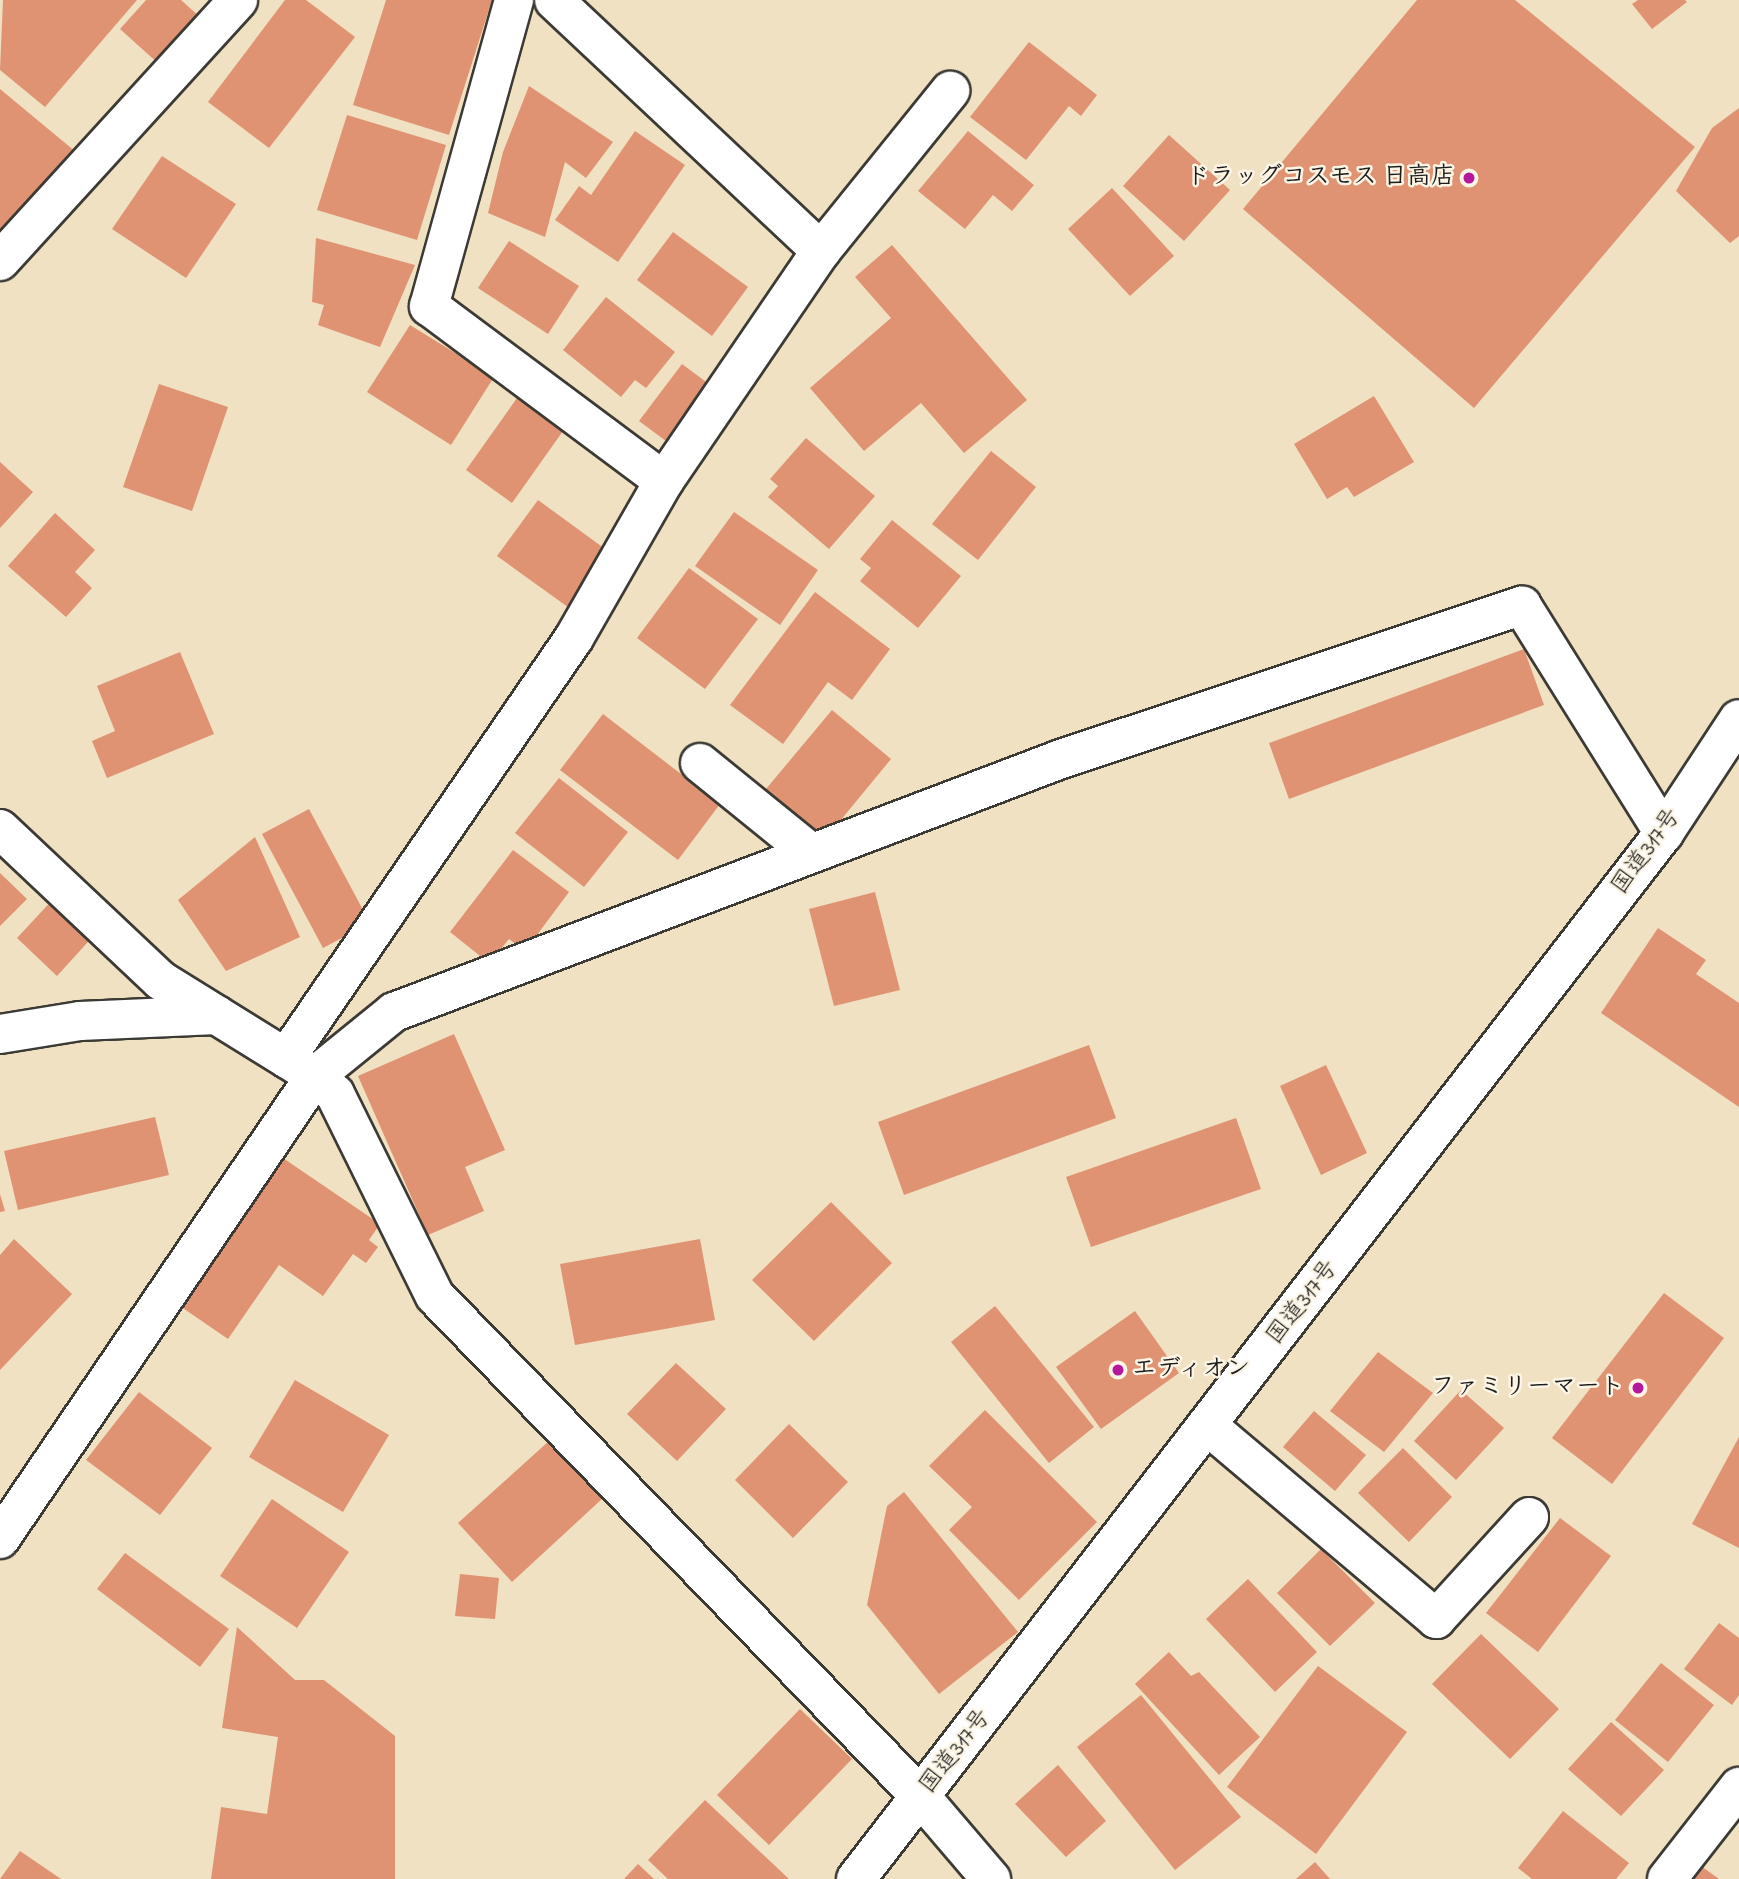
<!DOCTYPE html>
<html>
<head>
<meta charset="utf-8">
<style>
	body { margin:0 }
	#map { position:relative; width:1739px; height:1879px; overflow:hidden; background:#efe1c1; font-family:"Indie Flower","Klee One",sans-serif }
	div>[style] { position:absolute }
	.building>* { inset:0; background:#df9373 }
	.roads { filter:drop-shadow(2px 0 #3c3a35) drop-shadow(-2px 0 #3c3a35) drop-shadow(0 2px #3c3a35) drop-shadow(0 -2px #3c3a35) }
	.street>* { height:38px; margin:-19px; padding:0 19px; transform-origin:19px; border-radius:19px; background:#fff }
	.highway>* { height:38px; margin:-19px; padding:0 19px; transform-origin:19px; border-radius:19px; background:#fff }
	.dots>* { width:19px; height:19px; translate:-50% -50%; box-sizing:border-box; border:4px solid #fcf5e5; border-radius:50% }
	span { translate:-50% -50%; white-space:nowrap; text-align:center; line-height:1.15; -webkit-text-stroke:5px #fcf5e5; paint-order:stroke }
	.poi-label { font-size:24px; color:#1c1c1c; font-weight:700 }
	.right { translate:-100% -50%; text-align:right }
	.left { translate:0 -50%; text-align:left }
	.street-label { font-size:24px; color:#1c1c1c }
</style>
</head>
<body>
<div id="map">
	<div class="building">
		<div style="clip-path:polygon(3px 0,137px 0,45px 107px,0 70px)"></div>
		<div style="clip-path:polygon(146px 0,181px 0,202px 19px,160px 65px,120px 29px)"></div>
		<div style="clip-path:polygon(285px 0,306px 0,355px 37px,269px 148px,208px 102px)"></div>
		<div style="clip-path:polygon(386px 0,492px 0,449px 135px,353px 105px)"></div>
		<div style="clip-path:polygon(1417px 0,1515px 0,1695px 147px,1474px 408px,1243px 209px)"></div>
		<div style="clip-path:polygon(1638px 0,1685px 0,1687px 2px,1652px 29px,1632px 4px)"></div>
		<div style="clip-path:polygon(1029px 42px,1097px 95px,1081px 116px,1069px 106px,1026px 160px,970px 117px)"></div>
		<div style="clip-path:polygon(529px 86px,613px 142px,586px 178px,565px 162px,545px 237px,488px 213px,503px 152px)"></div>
		<div style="clip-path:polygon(0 89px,82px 157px,0 254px)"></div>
		<div style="clip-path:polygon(1739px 108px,1739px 236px,1730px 243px,1676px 191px,1712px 128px)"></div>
		<div style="clip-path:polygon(347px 115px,446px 145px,417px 240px,317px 210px)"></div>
		<div style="clip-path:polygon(635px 131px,685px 165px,618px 262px,555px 220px,579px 186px,591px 195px)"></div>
		<div style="clip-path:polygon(968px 131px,1034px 185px,1012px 211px,993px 195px,965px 229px,918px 191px)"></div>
		<div style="clip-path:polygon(1169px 135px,1230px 190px,1184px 241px,1123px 186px)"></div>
		<div style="clip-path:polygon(162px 156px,236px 204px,186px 278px,112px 229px)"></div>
		<div style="clip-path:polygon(1112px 188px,1174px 256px,1130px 296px,1068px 229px)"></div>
		<div style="clip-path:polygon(673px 232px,748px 287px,712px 336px,637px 280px)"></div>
		<div style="clip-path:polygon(316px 238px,415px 265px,380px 347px,318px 325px,324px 305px,312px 302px)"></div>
		<div style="clip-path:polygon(509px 241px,579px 286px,548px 334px,478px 288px)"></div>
		<div style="clip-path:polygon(892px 245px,1027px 400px,964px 453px,921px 403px,864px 451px,810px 388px,891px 318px,855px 277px)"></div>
		<div style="clip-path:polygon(606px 297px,675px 352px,646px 388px,635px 380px,621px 397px,563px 350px)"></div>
		<div style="clip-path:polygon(410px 325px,494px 377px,451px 445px,367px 392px)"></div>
		<div style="clip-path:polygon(682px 364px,717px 390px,674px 447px,639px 421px)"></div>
		<div style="clip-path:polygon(159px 384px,228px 407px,192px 511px,123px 487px)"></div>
		<div style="clip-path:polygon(1374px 396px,1414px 462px,1354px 497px,1347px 487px,1327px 499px,1294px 444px)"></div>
		<div style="clip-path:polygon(517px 398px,563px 431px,512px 503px,466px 470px)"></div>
		<div style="clip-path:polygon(806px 438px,875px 496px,829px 549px,768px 497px,778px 486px,770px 479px)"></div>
		<div style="clip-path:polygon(991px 451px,1036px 487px,978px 560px,932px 524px)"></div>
		<div style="clip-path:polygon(0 462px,33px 492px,0 528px)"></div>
		<div style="clip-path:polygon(538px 500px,612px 554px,572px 610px,497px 556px)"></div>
		<div style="clip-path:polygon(734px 512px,818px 570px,780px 625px,695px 566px)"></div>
		<div style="clip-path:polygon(55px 513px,95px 550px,75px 572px,92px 588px,66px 617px,8px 566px)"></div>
		<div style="clip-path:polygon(892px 520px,961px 576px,918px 628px,860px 581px,871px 568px,860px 559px)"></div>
		<div style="clip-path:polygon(689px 568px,758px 619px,705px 689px,637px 638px)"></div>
		<div style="clip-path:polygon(815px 592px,890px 649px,852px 700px,828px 682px,783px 744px,730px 705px)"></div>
		<div style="clip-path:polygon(1524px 649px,1544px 705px,1289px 799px,1269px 743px)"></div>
		<div style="clip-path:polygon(180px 652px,214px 734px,107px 778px,92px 741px,115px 731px,97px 686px)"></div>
		<div style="clip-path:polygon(832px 710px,891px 759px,826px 838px,766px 789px)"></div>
		<div style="clip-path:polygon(603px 714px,720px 804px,678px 860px,560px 770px)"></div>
		<div style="clip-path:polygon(559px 778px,628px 832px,584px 887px,515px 833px)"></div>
		<div style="clip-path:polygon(309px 809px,370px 923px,323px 948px,262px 834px)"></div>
		<div style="clip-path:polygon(255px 837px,300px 937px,226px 971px,178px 900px)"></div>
		<div style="clip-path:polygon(513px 850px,569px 892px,525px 951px,509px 939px,489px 963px,450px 932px)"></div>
		<div style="clip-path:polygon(0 873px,27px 899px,0 926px)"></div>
		<div style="clip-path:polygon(875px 892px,900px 990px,834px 1006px,809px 909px)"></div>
		<div style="clip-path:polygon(57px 895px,97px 932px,57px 976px,17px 938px)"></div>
		<div style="clip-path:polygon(1658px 928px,1706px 960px,1696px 974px,1739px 1003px,1739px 1107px,1601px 1013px)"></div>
		<div style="clip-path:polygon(454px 1034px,505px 1150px,465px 1167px,484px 1211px,428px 1235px,358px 1076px)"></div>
		<div style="clip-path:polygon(1089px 1045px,1116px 1118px,904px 1195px,878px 1122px)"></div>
		<div style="clip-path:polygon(1326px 1065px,1367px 1153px,1321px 1175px,1280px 1086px)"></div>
		<div style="clip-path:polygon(155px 1117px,169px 1175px,18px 1210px,4px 1151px)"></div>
		<div style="clip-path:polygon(1236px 1118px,1261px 1189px,1091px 1247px,1066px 1177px)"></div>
		<div style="clip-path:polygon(277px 1154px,380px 1224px,369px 1240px,378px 1247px,366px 1263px,353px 1254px,323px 1296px,279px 1265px,228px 1339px,174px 1302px)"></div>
		<div style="clip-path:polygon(0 1194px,5px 1211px,0 1212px)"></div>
		<div style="clip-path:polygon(831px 1202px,892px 1263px,814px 1341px,752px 1280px)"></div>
		<div style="clip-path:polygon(14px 1239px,72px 1294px,0 1370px,0 1255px)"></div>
		<div style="clip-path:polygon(700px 1239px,715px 1320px,575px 1345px,560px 1264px)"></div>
		<div style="clip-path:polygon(1664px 1293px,1724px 1338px,1612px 1484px,1552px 1438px)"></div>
		<div style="clip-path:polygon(995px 1306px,1094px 1427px,1049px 1463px,951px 1342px)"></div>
		<div style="clip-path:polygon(1135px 1311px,1179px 1373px,1101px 1429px,1056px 1367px)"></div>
		<div style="clip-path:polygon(1378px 1352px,1433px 1393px,1384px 1452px,1330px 1411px)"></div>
		<div style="clip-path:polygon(676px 1363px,726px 1409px,677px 1461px,627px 1414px)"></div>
		<div style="clip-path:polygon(295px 1380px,389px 1435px,343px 1512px,249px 1457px)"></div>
		<div style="clip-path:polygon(1461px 1390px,1504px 1428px,1456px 1480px,1414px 1441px)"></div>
		<div style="clip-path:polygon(139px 1392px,212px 1448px,160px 1515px,86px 1460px)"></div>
		<div style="clip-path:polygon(985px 1410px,1097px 1522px,1019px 1600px,949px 1530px,972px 1507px,929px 1466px)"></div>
		<div style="clip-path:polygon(1314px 1411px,1366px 1455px,1335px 1491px,1283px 1447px)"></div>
		<div style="clip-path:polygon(789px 1424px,848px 1482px,793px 1538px,735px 1480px)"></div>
		<div style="clip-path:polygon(1739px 1437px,1739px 1548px,1692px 1524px)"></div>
		<div style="clip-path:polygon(549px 1441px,603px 1498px,512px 1582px,458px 1523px)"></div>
		<div style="clip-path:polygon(1403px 1448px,1452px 1497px,1409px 1542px,1358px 1493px)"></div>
		<div style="clip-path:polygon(904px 1492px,1018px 1632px,939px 1694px,867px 1605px,887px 1506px)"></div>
		<div style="clip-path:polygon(272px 1499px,349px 1552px,297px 1628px,220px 1576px)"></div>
		<div style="clip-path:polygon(1560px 1518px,1611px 1556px,1538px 1652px,1486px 1613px)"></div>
		<div style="clip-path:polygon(1321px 1549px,1375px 1603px,1330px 1646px,1277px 1593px)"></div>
		<div style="clip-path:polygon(125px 1553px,229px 1629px,200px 1667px,97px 1589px)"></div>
		<div style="clip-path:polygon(460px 1574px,499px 1578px,495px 1619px,455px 1616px)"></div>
		<div style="clip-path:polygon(1248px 1579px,1317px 1652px,1275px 1692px,1206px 1619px)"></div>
		<div style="clip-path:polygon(1719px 1623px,1739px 1638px,1739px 1695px,1732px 1705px,1684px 1669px)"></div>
		<div style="clip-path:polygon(237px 1627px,295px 1680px,324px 1680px,395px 1736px,395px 1879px,211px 1879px,221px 1807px,267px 1814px,278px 1737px,222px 1728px)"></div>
		<div style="clip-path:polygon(1481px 1634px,1559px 1709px,1510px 1759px,1432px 1684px)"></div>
		<div style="clip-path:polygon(1169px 1652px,1191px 1676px,1199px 1672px,1260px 1737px,1219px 1775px,1135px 1684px)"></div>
		<div style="clip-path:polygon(1661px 1663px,1714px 1705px,1668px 1762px,1615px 1720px)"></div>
		<div style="clip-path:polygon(1318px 1666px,1407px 1732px,1316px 1854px,1227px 1787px)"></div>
		<div style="clip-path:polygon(1141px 1695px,1241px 1817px,1175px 1870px,1077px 1747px)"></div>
		<div style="clip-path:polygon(800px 1709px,852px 1759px,769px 1845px,717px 1795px)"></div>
		<div style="clip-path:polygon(1611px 1722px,1664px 1770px,1621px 1816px,1568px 1769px)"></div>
		<div style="clip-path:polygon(1058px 1765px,1106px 1821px,1066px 1857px,1015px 1804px)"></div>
		<div style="clip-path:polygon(705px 1800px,789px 1879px,668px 1879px,648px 1860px)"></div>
		<div style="clip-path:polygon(1563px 1811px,1629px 1863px,1616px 1879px,1532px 1879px,1518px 1868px)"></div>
		<div style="clip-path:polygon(20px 1851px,61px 1879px,0 1879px)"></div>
		<div style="clip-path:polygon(1315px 1862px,1330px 1879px,1296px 1879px)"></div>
		<div style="clip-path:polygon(638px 1864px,654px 1879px,624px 1879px)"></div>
		<div style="clip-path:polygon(1701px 1866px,1719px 1879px,1691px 1879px)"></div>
	</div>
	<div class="roads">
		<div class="street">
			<div style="left:514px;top:0;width:318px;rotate:105.5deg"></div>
			<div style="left:429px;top:306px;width:293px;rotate:36.7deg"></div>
			<div style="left:821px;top:251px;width:206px;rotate:-51.1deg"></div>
			<div style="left:0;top:261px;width:353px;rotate:-47.6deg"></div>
			<div style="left:700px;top:763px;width:141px;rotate:39deg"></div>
			<div style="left:0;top:829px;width:220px;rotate:43.3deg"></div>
			<div style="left:160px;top:980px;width:182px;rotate:31.8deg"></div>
			<div style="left:315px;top:1076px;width:27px;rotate:42deg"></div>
			<div style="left:335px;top:1094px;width:225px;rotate:63.7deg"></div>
			<div style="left:435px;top:1296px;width:698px;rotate:45.87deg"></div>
			<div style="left:921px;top:1797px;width:108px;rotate:49.5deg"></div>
			<div style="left:0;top:1034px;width:81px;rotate:-9.2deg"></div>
			<div style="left:80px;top:1021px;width:137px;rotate:-2.5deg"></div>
			<div style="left:286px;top:1058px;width:509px;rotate:-55.56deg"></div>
			<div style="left:574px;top:638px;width:181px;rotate:-60.2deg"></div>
			<div style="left:664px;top:481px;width:278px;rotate:-55.7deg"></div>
			<div style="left:821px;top:251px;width:366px;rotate:-136.8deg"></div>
			<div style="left:1208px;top:1426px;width:299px;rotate:40.2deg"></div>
			<div style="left:1436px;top:1619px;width:138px;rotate:-47.6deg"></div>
			<div style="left:0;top:1539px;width:560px;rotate:-55.77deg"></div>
			<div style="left:315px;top:1076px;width:102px;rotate:-39deg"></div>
			<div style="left:394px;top:1012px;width:713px;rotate:-20.77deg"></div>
			<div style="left:1061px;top:759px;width:486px;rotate:-18.4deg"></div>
			<div style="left:1522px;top:606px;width:268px;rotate:58deg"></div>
			<div style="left:1667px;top:1879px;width:117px;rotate:-52deg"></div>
		</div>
		<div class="highway">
			<div style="left:856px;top:1879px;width:1322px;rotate:-52.32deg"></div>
			<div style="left:1664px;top:833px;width:136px;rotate:-56.7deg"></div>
		</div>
	</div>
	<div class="dots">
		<div style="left:1469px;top:178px;background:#b5179e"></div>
		<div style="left:1118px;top:1370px;background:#b5179e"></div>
		<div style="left:1638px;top:1388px;background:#b5179e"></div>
	</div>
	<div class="poi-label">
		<span class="right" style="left:1455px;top:178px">ドラッグコスモス 日高店</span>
		<span class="left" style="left:1132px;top:1370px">エディオン</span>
		<span class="right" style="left:1624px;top:1388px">ファミリーマート</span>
	</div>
	<div class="street-label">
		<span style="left:1647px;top:852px;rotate:-54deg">国道317号</span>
		<span style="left:1303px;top:1303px;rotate:-52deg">国道317号</span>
		<span style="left:956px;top:1752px;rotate:-52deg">国道317号</span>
	</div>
</div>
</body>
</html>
